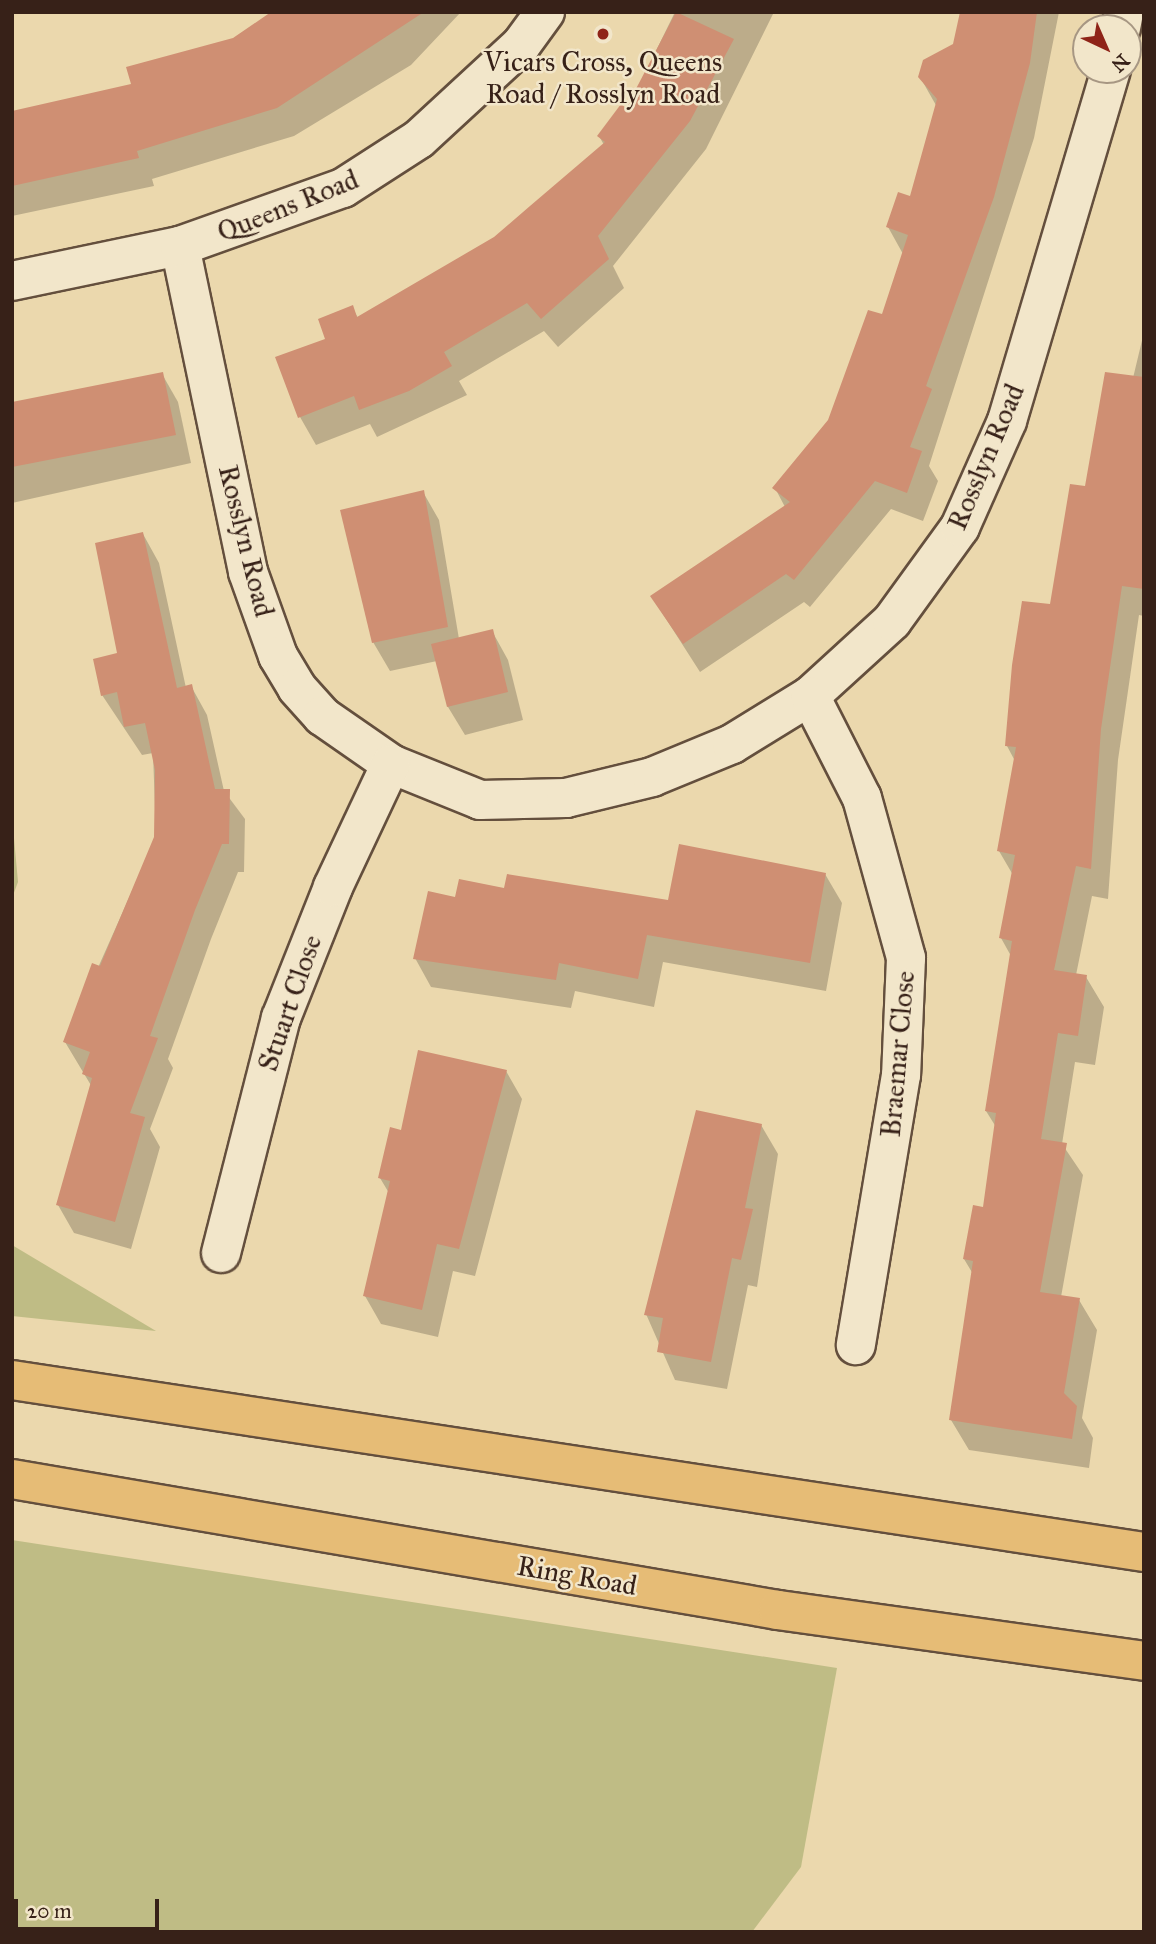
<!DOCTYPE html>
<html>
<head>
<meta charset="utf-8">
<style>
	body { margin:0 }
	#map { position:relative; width:1156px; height:1944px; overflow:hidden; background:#ebd8ad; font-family:"IM FELL Great Primer",serif }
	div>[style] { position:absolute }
	.green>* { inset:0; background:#bfbc85 }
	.shadow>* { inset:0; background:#0003 }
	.building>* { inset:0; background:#cf8f73 }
	.roads { filter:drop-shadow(2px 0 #644f3d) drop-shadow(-2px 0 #644f3d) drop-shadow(0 2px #644f3d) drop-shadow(0 -2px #644f3d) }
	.minor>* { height:38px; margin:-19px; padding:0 19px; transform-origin:19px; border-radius:19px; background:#f2e6ca }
	.highway>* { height:38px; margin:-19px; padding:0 19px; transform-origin:19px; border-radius:19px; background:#e6bc76 }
	.dots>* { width:19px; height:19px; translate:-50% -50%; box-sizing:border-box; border:4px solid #f2e6ca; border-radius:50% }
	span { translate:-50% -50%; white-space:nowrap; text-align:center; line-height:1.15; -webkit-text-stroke:5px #f2e6ca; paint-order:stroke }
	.poi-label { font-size:28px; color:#372118 }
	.street-label { font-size:28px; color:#372118 }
	.frame { position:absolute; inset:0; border:14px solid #372118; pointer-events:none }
	.north { position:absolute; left:1072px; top:14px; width:70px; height:70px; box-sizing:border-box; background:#f2e6ca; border:2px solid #a79783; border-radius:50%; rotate:136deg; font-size:19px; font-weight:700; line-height:28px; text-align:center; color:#372118 }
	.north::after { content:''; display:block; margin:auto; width:24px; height:32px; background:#8f2418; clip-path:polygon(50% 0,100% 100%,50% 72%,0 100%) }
	.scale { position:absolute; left:14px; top:1899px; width:145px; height:32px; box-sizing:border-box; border:4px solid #372118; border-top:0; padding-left:9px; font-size:21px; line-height:24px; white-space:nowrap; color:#372118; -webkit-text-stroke:5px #f2e6ca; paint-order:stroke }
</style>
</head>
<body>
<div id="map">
	<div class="green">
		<div style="clip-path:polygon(12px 816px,18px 882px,12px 898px)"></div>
		<div style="clip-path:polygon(12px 1245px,156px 1331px,12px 1316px)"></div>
		<div style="clip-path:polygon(12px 1540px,837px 1668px,801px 1867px,752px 1932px,12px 1932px)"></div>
	</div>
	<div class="shadow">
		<div style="clip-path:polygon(274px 12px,461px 12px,411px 65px,294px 136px,152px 179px,154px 186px,12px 216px,12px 112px,133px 85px,233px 39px)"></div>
		<div style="clip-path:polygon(675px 12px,774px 12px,706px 149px,613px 266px,624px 288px,558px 347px,544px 331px,459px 381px,467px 395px,377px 437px,370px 424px,316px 445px,300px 417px,328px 340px,352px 307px,358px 318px,495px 238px,604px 145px,599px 136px,627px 110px)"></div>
		<div style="clip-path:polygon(962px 12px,1059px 12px,1034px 138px,929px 466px,938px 481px,923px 521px,891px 509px,810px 607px,804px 602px,700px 672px,652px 597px,785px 507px,775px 488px,829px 421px,883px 316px,903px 254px,888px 227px,911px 199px,937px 107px,920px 77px,955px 45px)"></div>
		<div style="clip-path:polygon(1144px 332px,1144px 616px,1139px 615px,1118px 760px,1108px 899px,1092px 896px,1076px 975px,1086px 977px,1104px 1007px,1095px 1065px,1075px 1062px,1062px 1144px,1083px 1175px,1061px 1297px,1079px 1300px,1097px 1330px,1082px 1418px,1093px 1438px,1089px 1468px,969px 1450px,951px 1420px,973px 1274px,964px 1259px,984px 1209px,996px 1127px,986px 1111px,1011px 956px,1001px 938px,1013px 875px,999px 851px,1015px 761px,1007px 746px,1087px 488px,1133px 378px)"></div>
		<div style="clip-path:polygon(162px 374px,178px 402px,191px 463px,12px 503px,12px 404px)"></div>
		<div style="clip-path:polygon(423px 492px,439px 520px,459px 639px,492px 631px,508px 660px,523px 720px,465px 735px,448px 707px,437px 661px,390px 671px,373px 642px)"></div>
		<div style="clip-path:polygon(143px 534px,159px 563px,186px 688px,191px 686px,207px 715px,224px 791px,245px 819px,244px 872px,238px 872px,211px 939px,168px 1059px,173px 1068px,150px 1129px,160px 1147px,131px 1249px,74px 1233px,58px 1205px,92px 1087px,65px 1042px,156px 837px,153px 753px,142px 755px,102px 695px,119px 655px)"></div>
		<div style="clip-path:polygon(825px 874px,842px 903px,826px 991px,663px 962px,654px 1007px,575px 991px,571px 1008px,431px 987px,415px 958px,456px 899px,505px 890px,669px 902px)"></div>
		<div style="clip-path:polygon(506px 1071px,522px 1099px,475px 1276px,453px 1271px,438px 1337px,381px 1324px,365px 1296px,389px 1193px,380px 1178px,402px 1132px)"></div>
		<div style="clip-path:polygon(761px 1125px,778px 1154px,757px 1287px,748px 1285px,727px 1389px,675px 1380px,646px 1314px)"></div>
	</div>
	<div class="building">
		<div style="clip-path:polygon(271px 12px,424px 12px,277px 108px,137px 151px,139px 158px,12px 186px,12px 111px,131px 84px,126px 67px,233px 38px)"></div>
		<div style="clip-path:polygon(676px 12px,734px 39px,690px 121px,598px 236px,609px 259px,541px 319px,527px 303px,444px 352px,452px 366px,409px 391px,359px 410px,354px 396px,298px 418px,275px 357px,325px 339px,318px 319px,353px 305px,357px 317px,494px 237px,530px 206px,605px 142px,597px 136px,621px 104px,626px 108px)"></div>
		<div style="clip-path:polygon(960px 12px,1037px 12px,1030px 63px,994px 197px,926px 386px,932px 389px,910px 447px,922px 451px,907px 493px,875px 481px,794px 580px,786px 574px,683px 644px,650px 596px,790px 502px,772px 488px,828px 420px,868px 310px,882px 314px,908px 235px,886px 227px,898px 192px,910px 196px,937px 99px,918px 77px,923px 60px,953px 44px)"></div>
		<div style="clip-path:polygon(163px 372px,176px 435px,12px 467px,12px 402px)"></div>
		<div style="clip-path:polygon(1105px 372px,1144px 377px,1144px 589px,1122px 586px,1101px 729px,1091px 869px,1076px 866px,1054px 970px,1087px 975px,1078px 1036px,1058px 1033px,1041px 1139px,1067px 1143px,1040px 1292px,1080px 1298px,1064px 1393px,1077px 1406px,1072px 1439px,949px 1420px,973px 1261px,963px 1259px,973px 1205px,983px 1207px,996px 1113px,985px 1111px,1012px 941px,999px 938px,1015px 855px,997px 851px,1016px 747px,1005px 746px,1012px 665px,1022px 601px,1050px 604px,1070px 484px,1085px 486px)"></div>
		<div style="clip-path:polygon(424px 490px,448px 627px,372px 643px,340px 510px)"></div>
		<div style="clip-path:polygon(143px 532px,177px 688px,192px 684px,215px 789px,230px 789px,229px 844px,222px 844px,195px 910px,150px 1036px,158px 1038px,130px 1113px,145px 1117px,115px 1222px,56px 1205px,92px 1078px,82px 1074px,90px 1052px,63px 1042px,92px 963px,100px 966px,154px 837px,155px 770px,145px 723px,124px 727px,117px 692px,101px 696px,93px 659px,117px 653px,95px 543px)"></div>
		<div style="clip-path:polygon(493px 629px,508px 692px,447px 707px,431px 644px)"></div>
		<div style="clip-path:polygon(679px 844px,826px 873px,810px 963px,647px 935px,638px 979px,559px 963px,556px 980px,413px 959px,428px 891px,455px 897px,459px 879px,504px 888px,507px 874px,668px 900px)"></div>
		<div style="clip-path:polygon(418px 1050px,507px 1070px,459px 1249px,437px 1244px,422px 1310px,363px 1296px,390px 1181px,378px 1178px,390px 1127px,401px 1130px)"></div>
		<div style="clip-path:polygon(696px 1110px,762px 1124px,745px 1208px,753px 1209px,741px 1260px,732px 1258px,711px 1362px,657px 1352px,663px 1318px,644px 1315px)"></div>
	</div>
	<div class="roads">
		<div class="minor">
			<div style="left:1121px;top:28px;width:16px;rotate:-79deg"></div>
			<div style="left:180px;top:246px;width:333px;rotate:78.2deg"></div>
			<div style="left:248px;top:572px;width:89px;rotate:70.3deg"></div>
			<div style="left:278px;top:656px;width:37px;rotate:59deg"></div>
			<div style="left:297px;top:688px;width:38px;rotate:48deg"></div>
			<div style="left:322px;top:716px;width:84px;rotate:34.8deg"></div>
			<div style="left:391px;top:764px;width:96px;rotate:22deg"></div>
			<div style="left:480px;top:800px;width:86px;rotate:-1.3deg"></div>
			<div style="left:566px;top:798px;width:89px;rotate:-13.7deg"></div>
			<div style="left:652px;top:777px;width:87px;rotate:-22.4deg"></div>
			<div style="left:732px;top:744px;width:92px;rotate:-31.6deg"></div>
			<div style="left:810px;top:696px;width:111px;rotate:-42.4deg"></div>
			<div style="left:892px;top:621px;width:116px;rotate:-54.1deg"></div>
			<div style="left:960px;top:527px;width:116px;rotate:-66.1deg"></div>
			<div style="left:1007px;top:421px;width:366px;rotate:-73.5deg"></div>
			<div style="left:12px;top:281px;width:172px;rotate:-11.8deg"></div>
			<div style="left:180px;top:246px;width:173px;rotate:-19.6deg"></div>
			<div style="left:343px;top:188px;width:90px;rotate:-32.8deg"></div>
			<div style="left:419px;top:139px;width:139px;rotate:-42.7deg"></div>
			<div style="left:521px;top:45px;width:41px;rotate:-54deg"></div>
			<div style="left:810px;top:696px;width:114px;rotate:63deg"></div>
			<div style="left:862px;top:798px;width:166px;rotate:74.6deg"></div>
			<div style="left:906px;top:958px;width:117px;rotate:92.4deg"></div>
			<div style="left:901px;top:1075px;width:274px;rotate:99.5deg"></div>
			<div style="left:221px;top:1253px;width:243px;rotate:-75.7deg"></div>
			<div style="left:281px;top:1018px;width:141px;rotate:-68.3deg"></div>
			<div style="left:333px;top:887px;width:136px;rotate:-64.8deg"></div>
		</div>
		<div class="highway">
			<div style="left:12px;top:1380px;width:1145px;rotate:8.64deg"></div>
			<div style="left:12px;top:1479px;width:777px;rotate:9.7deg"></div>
			<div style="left:778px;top:1610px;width:370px;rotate:7.9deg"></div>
		</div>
	</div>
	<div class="dots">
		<div style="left:603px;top:34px;background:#8f2418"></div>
	</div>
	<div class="poi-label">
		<span style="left:603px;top:78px">Vicars Cross, Queens<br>Road / Rosslyn Road</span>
	</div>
	<div class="street-label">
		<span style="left:288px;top:206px;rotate:-22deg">Queens Road</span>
		<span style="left:986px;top:457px;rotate:-67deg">Rosslyn Road</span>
		<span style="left:246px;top:541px;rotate:76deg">Rosslyn Road</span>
		<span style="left:290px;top:1003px;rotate:-71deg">Stuart Close</span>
		<span style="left:898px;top:1054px;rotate:-85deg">Braemar Close</span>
		<span style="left:577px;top:1576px;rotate:10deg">Ring Road</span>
	</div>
	<div class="frame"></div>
	<div class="north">N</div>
	<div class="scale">20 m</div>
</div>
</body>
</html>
